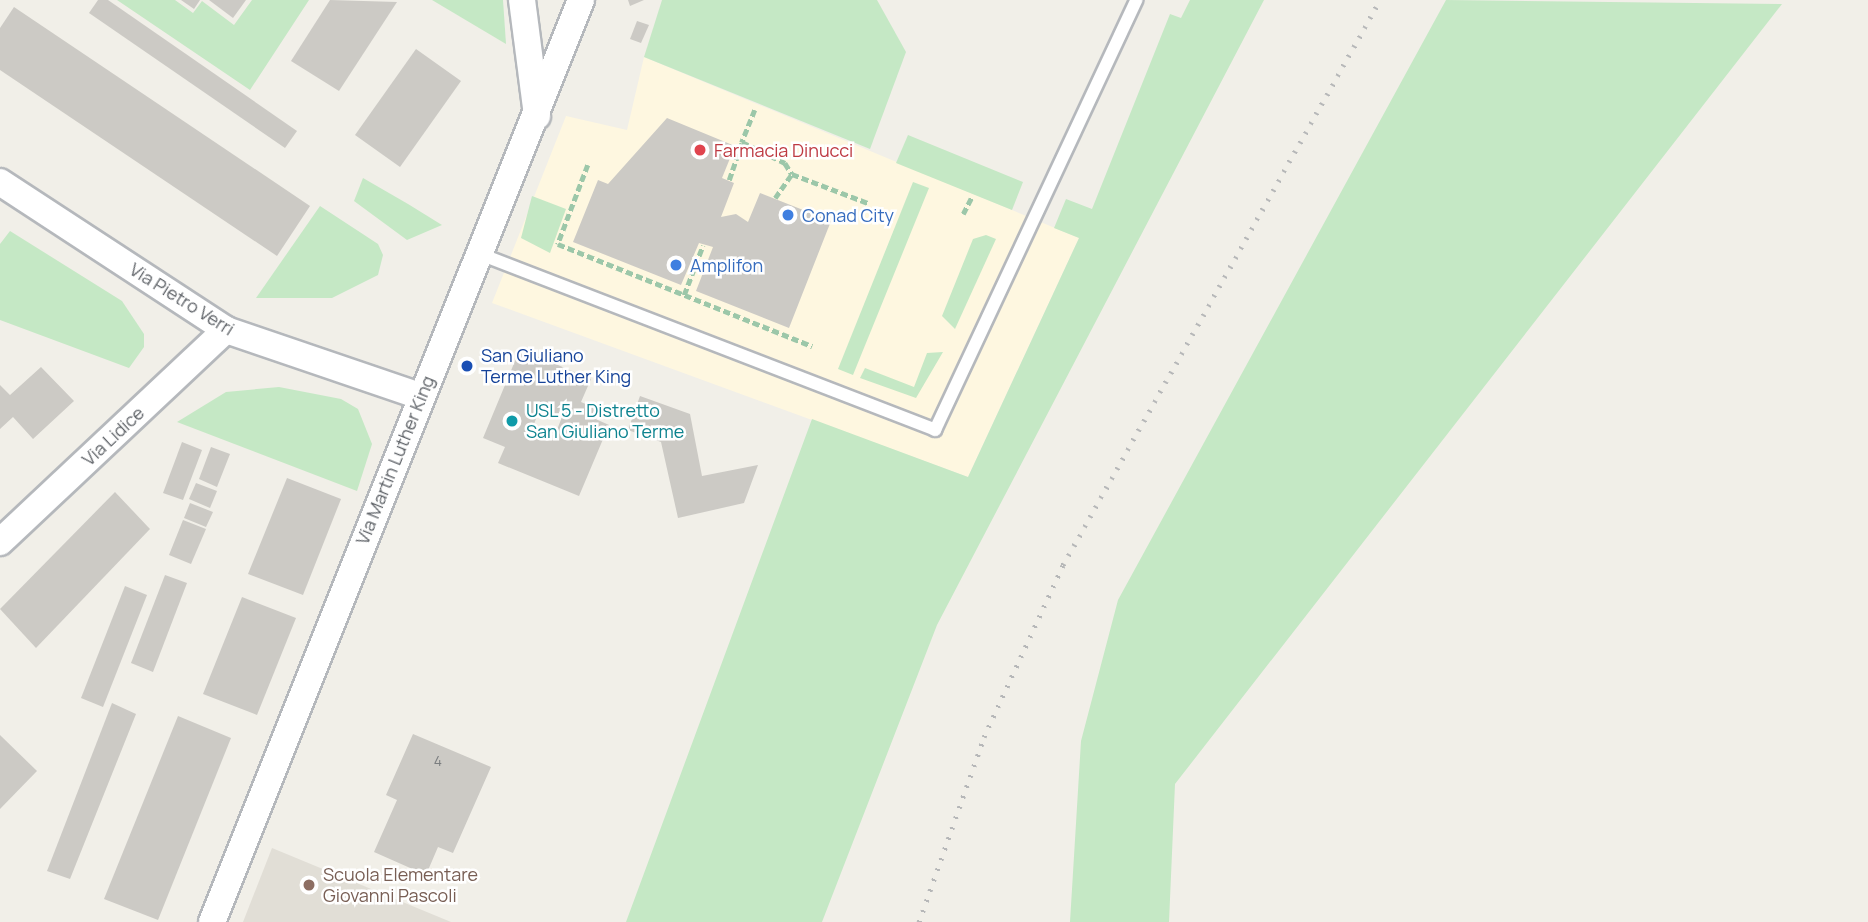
<!DOCTYPE html>
<html>
<head>
<meta charset="utf-8">
<style>
	body { margin:0 }
	#map { position:relative; width:1868px; height:922px; overflow:hidden; background:#f1efe8; font-family:Manrope,sans-serif }
	div>[style] { position:absolute }
	.commercial>* { inset:0; background:#fef7e0 }
	.education>* { inset:0; background:#e1ded6 }
	.green>* { inset:0; background:#c5e8c5 }
	.building>* { inset:0; background:#cccac5 }
	.path>* { height:4.5px; margin-top:-2.25px; transform-origin:0; background:repeating-linear-gradient(90deg,#9cc7a9 0 7px,transparent 0 10.5px) }
	.roads { filter:drop-shadow(2px 0 #b5b8bc) drop-shadow(-2px 0 #b5b8bc) drop-shadow(0 2px #b5b8bc) drop-shadow(0 -2px #b5b8bc) }
	.lane>* { height:12px; margin:-6px; padding:0 6px; transform-origin:6px; border-radius:6px; background:#fff }
	.street>* { height:26px; margin:-13px; padding:0 13px; transform-origin:13px; border-radius:13px; background:#fff }
	.rail>* { height:5px; margin-top:-2.5px; transform-origin:0; background:repeating-linear-gradient(90deg,#b6b7b8 0 2px,transparent 0 11px) }
	.dots>* { width:19px; height:19px; translate:-50% -50%; box-sizing:border-box; border:4px solid #fff; border-radius:50% }
	span { translate:-50% -50%; white-space:nowrap; text-align:center; line-height:1.15; -webkit-text-stroke:5px #fff; paint-order:stroke }
	.number-label { font-size:14px; color:#7a7d7f }
	.number-label span { -webkit-text-stroke-width:0 }
	.health-label { font-size:18px; color:#be3a42 }
	.left { translate:0 -50%; text-align:left }
	.shop-label { font-size:18px; color:#366cbe }
	.street-label { font-size:18px; color:#5f6368 }
	.transit-label { font-size:18px; color:#164399 }
	.culture-label { font-size:18px; color:#0d838f }
	.education-label { font-size:18px; color:#785e54 }
</style>
</head>
<body>
<div id="map">
	<div class="commercial">
		<div style="clip-path:polygon(644px 57px,1079px 238px,968px 477px,492px 303px,566px 116px,627px 130px)"></div>
	</div>
	<div class="education">
		<div style="clip-path:polygon(272px 848px,451px 922px,243px 922px)"></div>
	</div>
	<div class="green">
		<div style="clip-path:polygon(117px 0,175px 0,193px 13px,202px 1px,234px 25px,252px 0,309px 0,250px 90px)"></div>
		<div style="clip-path:polygon(432px 0,503px 0,506px 44px)"></div>
		<div style="clip-path:polygon(662px 0,877px 0,906px 52px,870px 149px,644px 57px)"></div>
		<div style="clip-path:polygon(1190px 0,1264px 0,937px 625px,822px 922px,626px 922px,812px 419px,968px 477px,1079px 238px,1054px 228px,1066px 199px,1092px 209px,1170px 14px,1181px 18px)"></div>
		<div style="clip-path:polygon(1446px 0,1782px 4px,1175px 784px,1169px 922px,1070px 922px,1081px 741px,1118px 600px)"></div>
		<div style="clip-path:polygon(908px 135px,1023px 182px,1012px 210px,896px 163px)"></div>
		<div style="clip-path:polygon(363px 178px,408px 204px,442px 225px,407px 240px,354px 201px)"></div>
		<div style="clip-path:polygon(913px 182px,929px 188px,853px 375px,838px 369px)"></div>
		<div style="clip-path:polygon(532px 196px,566px 209px,550px 253px,521px 238px)"></div>
		<div style="clip-path:polygon(320px 206px,378px 244px,383px 255px,378px 275px,332px 298px,256px 298px)"></div>
		<div style="clip-path:polygon(10px 231px,122px 301px,144px 334px,144px 347px,129px 368px,0 320px,0 244px)"></div>
		<div style="clip-path:polygon(986px 235px,996px 239px,955px 329px,942px 316px,973px 239px)"></div>
		<div style="clip-path:polygon(943px 352px,916px 398px,860px 378px,865px 368px,914px 387px,927px 353px)"></div>
		<div style="clip-path:polygon(279px 387px,341px 399px,358px 409px,372px 444px,357px 491px,177px 422px,226px 392px)"></div>
	</div>
	<div class="building">
		<div style="clip-path:polygon(98px 0,108px 0,297px 131px,285px 148px,89px 13px)"></div>
		<div style="clip-path:polygon(181px 0,200px 0,194px 9px)"></div>
		<div style="clip-path:polygon(209px 0,246px 0,233px 18px)"></div>
		<div style="clip-path:polygon(330px 0,397px 2px,339px 91px,291px 61px)"></div>
		<div style="clip-path:polygon(628px 0,644px 0,630px 6px)"></div>
		<div style="clip-path:polygon(14px 7px,310px 206px,277px 256px,0 70px,0 28px)"></div>
		<div style="clip-path:polygon(637px 21px,649px 25px,641px 43px,630px 39px)"></div>
		<div style="clip-path:polygon(416px 49px,461px 81px,400px 167px,355px 135px)"></div>
		<div style="clip-path:polygon(667px 118px,735px 146px,722px 178px,734px 183px,721px 217px,736px 214px,748px 222px,760px 193px,831px 221px,789px 328px,696px 291px,713px 247px,699px 243px,681px 285px,573px 242px,598px 180px,608px 184px)"></div>
		<div style="clip-path:polygon(evenodd,520px 349px,591px 379px,581px 402px,595px 408px,591px 417px,609px 425px,579px 496px,498px 463px,505px 447px,483px 438px,520px 349px,540px 408px,562px 417px,553px 440px,531px 432px,540px 408px)"></div>
		<div style="clip-path:polygon(41px 367px,74px 401px,33px 439px,13px 417px,0 429px,0 385px,10px 395px)"></div>
		<div style="clip-path:polygon(640px 396px,690px 414px,702px 476px,758px 465px,744px 503px,678px 518px,661px 442px,628px 430px)"></div>
		<div style="clip-path:polygon(182px 442px,202px 450px,183px 500px,163px 493px)"></div>
		<div style="clip-path:polygon(211px 447px,230px 454px,217px 487px,199px 479px)"></div>
		<div style="clip-path:polygon(287px 478px,341px 499px,303px 595px,248px 574px)"></div>
		<div style="clip-path:polygon(196px 483px,217px 491px,210px 508px,189px 499px)"></div>
		<div style="clip-path:polygon(115px 492px,150px 529px,36px 648px,0 609px)"></div>
		<div style="clip-path:polygon(190px 503px,213px 512px,206px 527px,184px 518px)"></div>
		<div style="clip-path:polygon(183px 520px,206px 529px,191px 564px,169px 555px)"></div>
		<div style="clip-path:polygon(165px 575px,187px 583px,153px 672px,131px 663px)"></div>
		<div style="clip-path:polygon(125px 586px,147px 595px,103px 707px,81px 698px)"></div>
		<div style="clip-path:polygon(242px 597px,296px 618px,257px 715px,203px 694px)"></div>
		<div style="clip-path:polygon(112px 703px,136px 714px,70px 879px,47px 871px)"></div>
		<div style="clip-path:polygon(178px 716px,231px 738px,158px 920px,104px 899px)"></div>
		<div style="clip-path:polygon(413px 734px,491px 767px,453px 853px,438px 847px,426px 875px,374px 852px,397px 800px,386px 795px)"></div>
		<div style="clip-path:polygon(0 735px,37px 771px,0 809px)"></div>
	</div>
	<div class="path">
		<div style="left:755px;top:110px;width:35px;rotate:112deg"></div>
		<div style="left:742px;top:142px;width:48px;rotate:26deg"></div>
		<div style="left:785px;top:163px;width:13px;rotate:58deg"></div>
		<div style="left:588px;top:165px;width:85px;rotate:110.8deg"></div>
		<div style="left:558px;top:244px;width:274px;rotate:21.9deg"></div>
		<div style="left:729px;top:180px;width:40px;rotate:-71.1deg"></div>
		<div style="left:775px;top:198px;width:29px;rotate:-55deg"></div>
		<div style="left:792px;top:174px;width:81px;rotate:20.9deg"></div>
		<div style="left:963px;top:214px;width:18px;rotate:-63deg"></div>
		<div style="left:684px;top:295px;width:53px;rotate:-69.2deg"></div>
	</div>
	<div class="roads">
		<div class="lane">
			<div style="left:480px;top:254px;width:488px;rotate:21.1deg"></div>
			<div style="left:935px;top:430px;width:475px;rotate:-64.9deg"></div>
		</div>
		<div class="street">
			<div style="left:522px;top:0;width:117px;rotate:82.6deg"></div>
			<div style="left:0;top:182px;width:270px;rotate:33.2deg"></div>
			<div style="left:226px;top:330px;width:205px;rotate:18.8deg"></div>
			<div style="left:0;top:542px;width:310px;rotate:-43.2deg"></div>
			<div style="left:212px;top:922px;width:993px;rotate:-68.19deg"></div>
		</div>
	</div>
	<div class="rail">
		<div style="left:919px;top:922px;width:196px;rotate:-70.6deg"></div>
		<div style="left:984px;top:737px;width:189px;rotate:-65.3deg"></div>
		<div style="left:1063px;top:565px;width:648px;rotate:-60.7deg"></div>
	</div>
	<div class="dots">
		<div style="left:700px;top:150px;background:#e0444e"></div>
		<div style="left:788px;top:215px;background:#3f7fe0"></div>
		<div style="left:676px;top:265px;background:#3f7fe0"></div>
		<div style="left:467px;top:366px;background:#1a4fb4"></div>
		<div style="left:512px;top:421px;background:#0f9aa8"></div>
		<div style="left:309px;top:885px;background:#8d6e63"></div>
	</div>
	<div class="number-label">
		<span style="left:438px;top:761px">4</span>
	</div>
	<div class="health-label">
		<span class="left" style="left:714px;top:150px">Farmacia Dinucci</span>
	</div>
	<div class="shop-label">
		<span class="left" style="left:802px;top:215px">Conad City</span>
		<span class="left" style="left:690px;top:265px">Amplifon</span>
	</div>
	<div class="street-label">
		<span style="left:182px;top:299px;rotate:32deg">Via Pietro Verri</span>
		<span style="left:113px;top:436px;rotate:-43deg">Via Lidice</span>
		<span style="left:395px;top:460px;rotate:-68deg">Via Martin Luther King</span>
	</div>
	<div class="transit-label">
		<span class="left" style="left:481px;top:366px">San Giuliano<br>Terme Luther King</span>
	</div>
	<div class="culture-label">
		<span class="left" style="left:526px;top:421px">USL 5 - Distretto<br>San Giuliano Terme</span>
	</div>
	<div class="education-label">
		<span class="left" style="left:323px;top:885px">Scuola Elementare<br>Giovanni Pascoli</span>
	</div>
</div>
</body>
</html>
